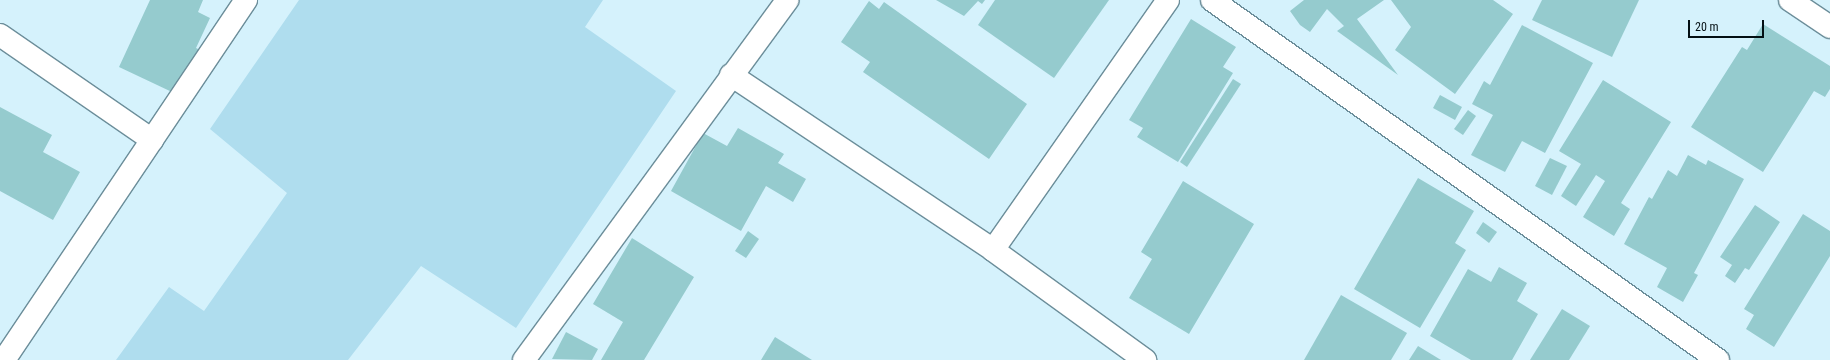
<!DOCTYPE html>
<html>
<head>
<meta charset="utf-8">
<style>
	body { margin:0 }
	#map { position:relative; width:1830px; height:360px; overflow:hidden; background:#d5f2fc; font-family:"Roboto Condensed",sans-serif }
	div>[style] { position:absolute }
	.green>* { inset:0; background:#afddee }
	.building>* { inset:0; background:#95cbce }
	.roads { filter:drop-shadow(1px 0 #6c8e9a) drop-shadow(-1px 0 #6c8e9a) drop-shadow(0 1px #6c8e9a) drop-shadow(0 -1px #6c8e9a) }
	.street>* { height:22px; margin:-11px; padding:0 11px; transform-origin:11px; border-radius:11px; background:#fff }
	span { translate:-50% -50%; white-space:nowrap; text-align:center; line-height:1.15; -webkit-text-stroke:4px #d5f2fc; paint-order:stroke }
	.scale { position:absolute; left:1688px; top:20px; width:76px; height:18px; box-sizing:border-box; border:2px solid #030f13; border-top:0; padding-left:5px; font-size:12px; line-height:14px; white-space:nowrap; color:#030f13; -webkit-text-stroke:3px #d5f2fc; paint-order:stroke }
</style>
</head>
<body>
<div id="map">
	<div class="green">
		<div style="clip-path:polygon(299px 0,603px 0,585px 27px,676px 91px,516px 328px,421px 266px,348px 360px,116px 360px,169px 287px,204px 311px,287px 193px,210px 129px)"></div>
	</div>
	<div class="building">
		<div style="clip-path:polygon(150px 0,203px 0,198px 12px,210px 18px,196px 48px,212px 56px,191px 101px,119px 67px)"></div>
		<div style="clip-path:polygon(936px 0,985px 0,982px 4px,978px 1px,964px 16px)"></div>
		<div style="clip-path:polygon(995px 0,1109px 0,1054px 78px,978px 25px)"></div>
		<div style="clip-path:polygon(1304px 0,1384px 0,1357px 19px,1398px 75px,1337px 31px,1344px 26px,1327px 9px,1310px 32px,1300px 25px,1290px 11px)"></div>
		<div style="clip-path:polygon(1391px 0,1493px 0,1513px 14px,1455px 94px,1395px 50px,1411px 27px)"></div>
		<div style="clip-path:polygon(1542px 0,1639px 0,1612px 57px,1532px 20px)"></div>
		<div style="clip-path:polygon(869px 1px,879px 9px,884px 2px,1027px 104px,989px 159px,863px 72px,870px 62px,841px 42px)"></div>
		<div style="clip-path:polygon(1191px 19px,1236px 47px,1223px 67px,1233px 73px,1178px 162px,1137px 137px,1143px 128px,1129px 120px)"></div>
		<div style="clip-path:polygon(1763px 24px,1830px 66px,1830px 89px,1825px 97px,1814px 91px,1763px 172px,1691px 127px,1742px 47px,1747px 50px)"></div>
		<div style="clip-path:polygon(1522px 25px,1593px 63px,1545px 153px,1522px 141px,1505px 172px,1471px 155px,1493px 115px,1472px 104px,1484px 81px,1490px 85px)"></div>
		<div style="clip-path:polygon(1233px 79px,1241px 84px,1187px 167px,1180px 162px)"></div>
		<div style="clip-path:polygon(1603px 80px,1671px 122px,1621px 203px,1630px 209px,1614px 236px,1583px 217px,1605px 181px,1596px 175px,1576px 206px,1561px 196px,1581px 164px,1559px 151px)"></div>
		<div style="clip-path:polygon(1440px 95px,1462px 107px,1455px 120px,1433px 108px)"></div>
		<div style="clip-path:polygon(0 107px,52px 135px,43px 152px,80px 172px,53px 220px,0 191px)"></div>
		<div style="clip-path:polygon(1468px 110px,1476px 116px,1463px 135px,1454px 129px)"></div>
		<div style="clip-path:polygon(738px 128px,784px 154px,778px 163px,806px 179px,793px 202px,766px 186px,741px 231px,671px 191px,703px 133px,727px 146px)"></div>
		<div style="clip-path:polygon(1688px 155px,1706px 165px,1708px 160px,1744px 179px,1694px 273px,1698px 275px,1683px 302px,1657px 287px,1667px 268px,1624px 244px,1649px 197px,1652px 199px,1668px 170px,1677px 176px)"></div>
		<div style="clip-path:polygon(1550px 158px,1567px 166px,1552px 195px,1535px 186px)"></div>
		<div style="clip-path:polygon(1418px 178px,1474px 211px,1455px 243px,1466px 250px,1420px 328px,1354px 289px)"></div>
		<div style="clip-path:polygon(1183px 181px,1254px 224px,1189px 334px,1129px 298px,1152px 259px,1141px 252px)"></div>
		<div style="clip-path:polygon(1755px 205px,1780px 222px,1749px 270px,1745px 268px,1735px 283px,1725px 276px,1732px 265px,1720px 257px)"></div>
		<div style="clip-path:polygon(1803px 214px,1830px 231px,1830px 256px,1774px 347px,1746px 329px,1754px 315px,1744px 309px)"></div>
		<div style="clip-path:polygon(1483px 222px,1497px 232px,1489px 243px,1476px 233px)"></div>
		<div style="clip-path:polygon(748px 231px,759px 239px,746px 258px,735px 251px)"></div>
		<div style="clip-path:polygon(632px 238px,694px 277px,644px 360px,601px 360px,623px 322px,593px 304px)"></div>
		<div style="clip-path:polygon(1499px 267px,1527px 283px,1517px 301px,1538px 314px,1512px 360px,1471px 360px,1430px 336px,1468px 269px,1491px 282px)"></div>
		<div style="clip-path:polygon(1341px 295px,1407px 333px,1391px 360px,1304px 360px)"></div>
		<div style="clip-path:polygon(1562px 309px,1590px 326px,1569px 360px,1530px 360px)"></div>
		<div style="clip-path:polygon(566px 332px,598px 349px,592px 360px,552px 359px)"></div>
		<div style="clip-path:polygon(775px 337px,812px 360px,761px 360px)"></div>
		<div style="clip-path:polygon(1418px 346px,1441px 360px,1409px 360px)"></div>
	</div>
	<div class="roads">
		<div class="street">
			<div style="left:1212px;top:0;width:621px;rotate:35.43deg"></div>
			<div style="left:1790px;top:0;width:48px;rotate:34deg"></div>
			<div style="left:0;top:35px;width:185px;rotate:34.6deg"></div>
			<div style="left:731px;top:75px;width:315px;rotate:33.7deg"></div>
			<div style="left:993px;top:250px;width:188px;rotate:35.9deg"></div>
			<div style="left:993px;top:250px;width:305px;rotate:-55deg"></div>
			<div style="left:4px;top:360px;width:434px;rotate:-56.1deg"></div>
			<div style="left:524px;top:360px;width:446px;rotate:-53.8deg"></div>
		</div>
	</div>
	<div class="scale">20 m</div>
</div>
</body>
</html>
